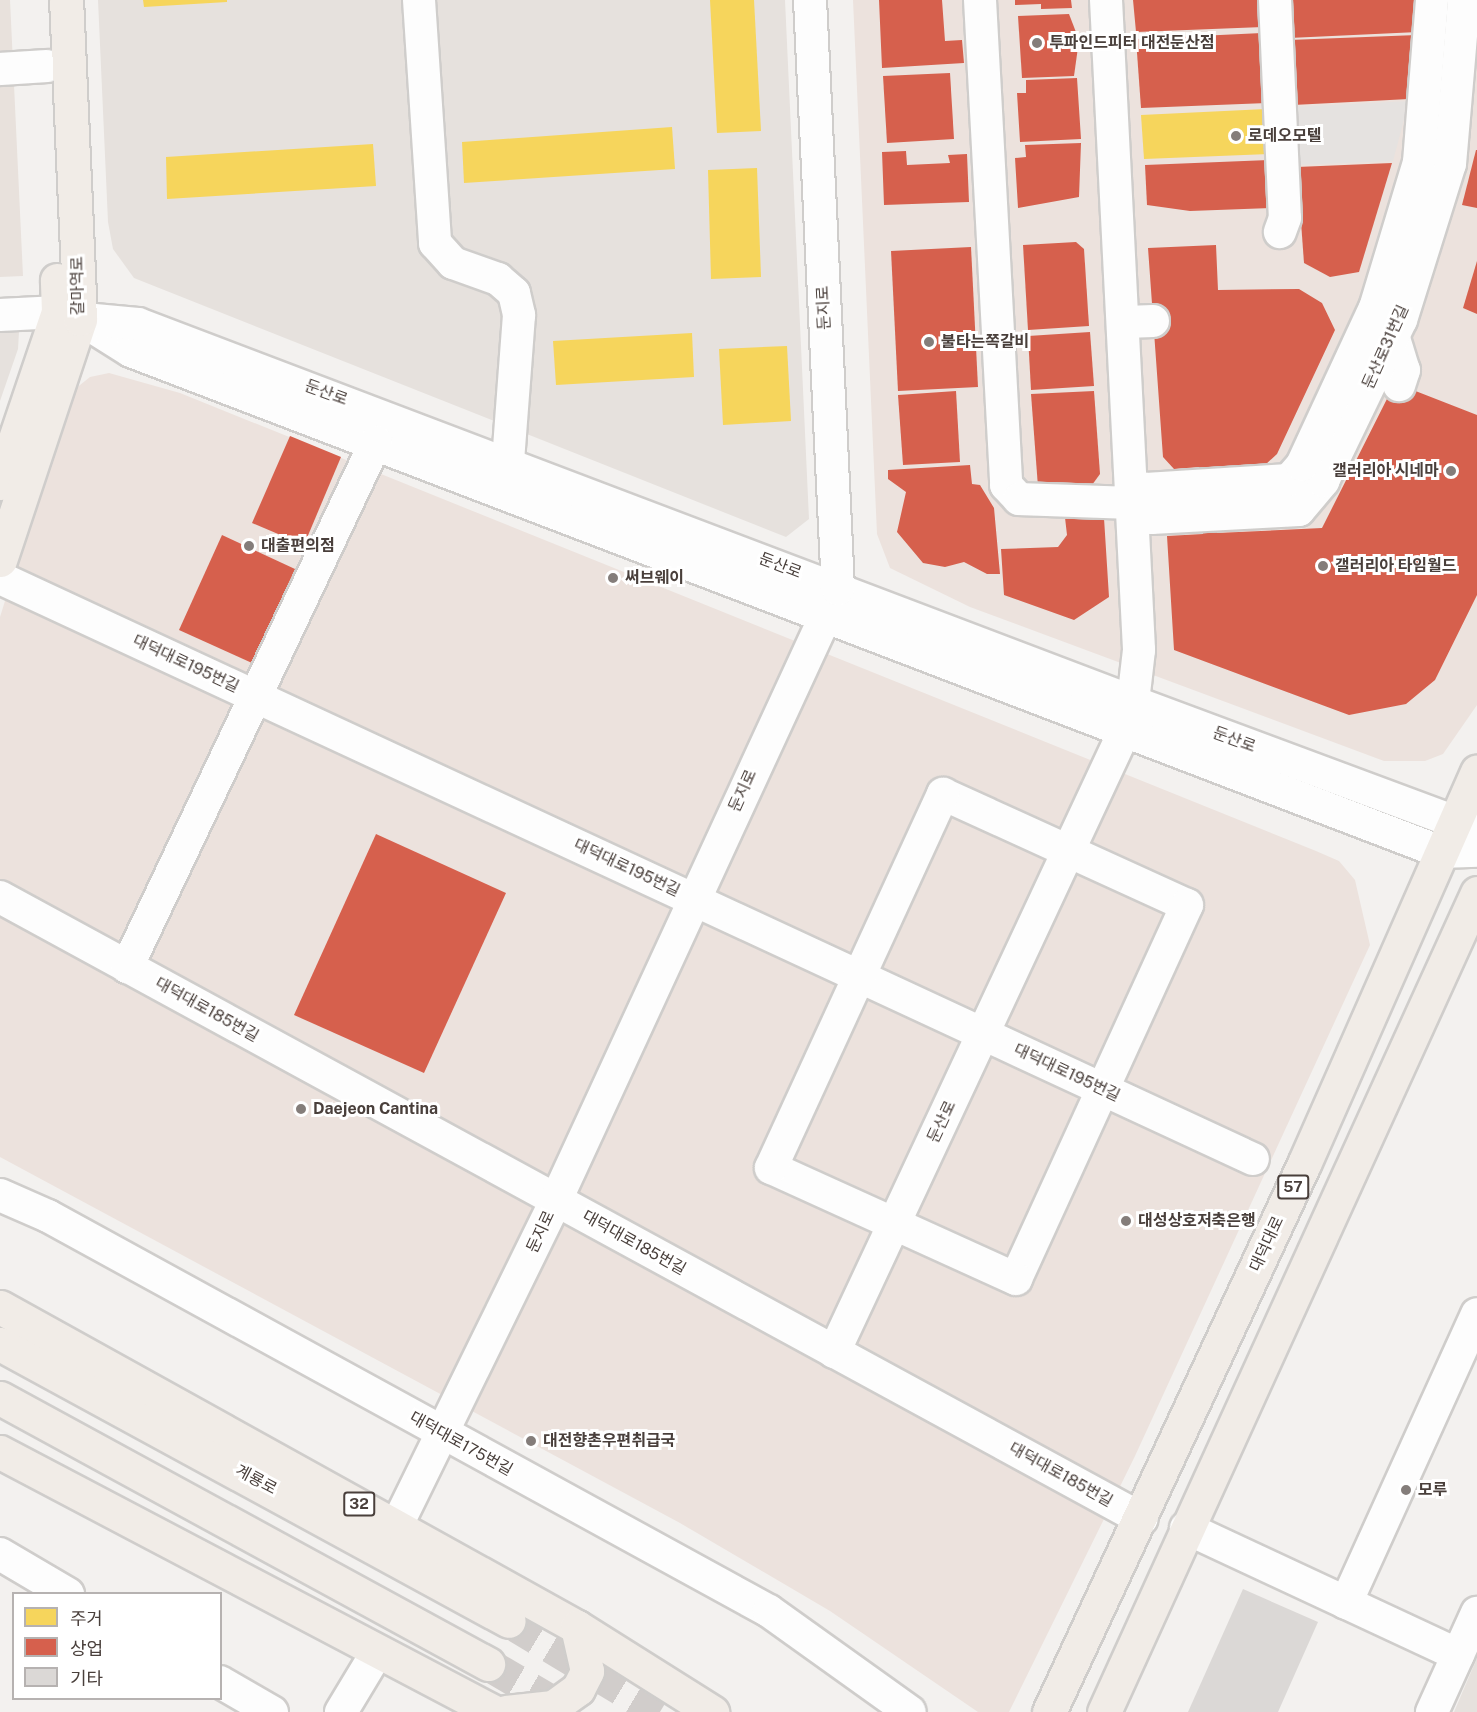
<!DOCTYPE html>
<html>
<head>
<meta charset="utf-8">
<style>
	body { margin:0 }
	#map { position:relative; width:1477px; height:1712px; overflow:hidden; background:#f3f1ef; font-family:"Public Sans","Noto Sans KR",sans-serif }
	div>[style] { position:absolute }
	.residential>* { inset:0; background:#e6e1dd }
	.commercial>* { inset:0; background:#ece2dd }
	.education>* { inset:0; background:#e8e1dc }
	.parking>* { inset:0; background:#e5e2e0 }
	.homes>* { inset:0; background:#f6d55c }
	.shops>* { inset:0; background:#d6604d }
	.building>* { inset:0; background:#dbd8d6 }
	.major-tunnel>* { height:33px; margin-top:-16.5px; transform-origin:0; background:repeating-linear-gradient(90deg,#d1cdcb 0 33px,transparent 0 49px) }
	.roads { filter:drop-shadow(2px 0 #cfcdcb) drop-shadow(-2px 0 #cfcdcb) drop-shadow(0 2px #cfcdcb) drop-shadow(0 -2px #cfcdcb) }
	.minor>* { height:32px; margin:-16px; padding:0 16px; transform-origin:16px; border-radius:16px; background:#fdfdfd }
	.major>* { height:33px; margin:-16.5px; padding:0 16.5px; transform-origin:16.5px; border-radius:16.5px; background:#f1ece7 }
	.dots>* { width:16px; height:16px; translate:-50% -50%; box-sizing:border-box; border:3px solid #fff; border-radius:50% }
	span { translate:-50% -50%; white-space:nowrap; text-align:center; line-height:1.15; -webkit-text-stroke:6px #fff; paint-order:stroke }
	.shield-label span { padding:2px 4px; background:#fff; border:2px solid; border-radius:4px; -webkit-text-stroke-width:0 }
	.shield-label { font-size:15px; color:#493f3b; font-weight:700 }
	.poi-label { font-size:16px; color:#493f3b; font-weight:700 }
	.left { translate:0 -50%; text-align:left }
	.right { translate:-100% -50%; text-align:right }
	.street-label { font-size:16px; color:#493f3b }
	.legend { position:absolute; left:12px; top:1592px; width:210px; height:108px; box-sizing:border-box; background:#fff; border:2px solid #b6b2b1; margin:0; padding:8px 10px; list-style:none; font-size:18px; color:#493f3b }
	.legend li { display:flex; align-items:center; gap:12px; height:30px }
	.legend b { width:30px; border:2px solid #b6b2b1 }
</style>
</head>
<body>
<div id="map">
	<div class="residential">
		<div style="clip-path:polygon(98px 0,785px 0,809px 519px,786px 537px,134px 278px,113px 249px,108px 222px)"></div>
		<div style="clip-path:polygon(19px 332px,18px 349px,0 401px,0 333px)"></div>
		<div style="clip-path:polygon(1477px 1658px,1477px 1712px,1454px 1712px)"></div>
	</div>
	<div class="commercial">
		<div style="clip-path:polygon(853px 0,1477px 0,1477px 705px,1443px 754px,1425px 761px,1384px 761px,970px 607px,890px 568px,877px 534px)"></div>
		<div style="clip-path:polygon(109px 373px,180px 393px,1316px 851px,1339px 861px,1355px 880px,1370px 945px,1135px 1456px,1009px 1712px,978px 1712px,830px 1611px,680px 1523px,0 1157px,0 617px,70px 393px,90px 377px)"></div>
	</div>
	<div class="education">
		<div style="clip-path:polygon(0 0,10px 0,23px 276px,0 277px)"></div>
	</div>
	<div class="parking">
		<div style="clip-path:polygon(1409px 101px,1393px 161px,1297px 165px,1294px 107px)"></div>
	</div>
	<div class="homes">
		<div style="clip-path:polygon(143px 0,227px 0,227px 2px,144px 7px)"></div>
		<div style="clip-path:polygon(710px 0,754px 0,761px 131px,717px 133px)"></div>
		<div style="clip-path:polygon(1266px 109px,1269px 154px,1144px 159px,1141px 115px)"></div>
		<div style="clip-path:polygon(672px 127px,675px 169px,464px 183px,462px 142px)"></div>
		<div style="clip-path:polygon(373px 144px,376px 186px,167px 199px,166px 157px)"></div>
		<div style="clip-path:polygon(757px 168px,761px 277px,711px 279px,708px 170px)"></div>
		<div style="clip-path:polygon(692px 333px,694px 377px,556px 385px,553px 341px)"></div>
		<div style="clip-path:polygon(787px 346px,791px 421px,723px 425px,719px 349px)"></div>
	</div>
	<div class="shops">
		<div style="clip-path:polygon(879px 0,942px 0,945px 41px,962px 40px,964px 63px,882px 68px)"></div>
		<div style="clip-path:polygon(1015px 0,1071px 0,1072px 8px,1041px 9px,1041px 4px,1015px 5px)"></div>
		<div style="clip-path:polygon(1133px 0,1261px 0,1263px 27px,1136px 32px)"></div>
		<div style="clip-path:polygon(1288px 0,1416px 0,1418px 32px,1289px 38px)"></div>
		<div style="clip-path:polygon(1069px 14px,1079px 40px,1074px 76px,1022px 78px,1018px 16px)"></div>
		<div style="clip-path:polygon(1262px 33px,1267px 103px,1141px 108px,1136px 39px)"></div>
		<div style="clip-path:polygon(1417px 35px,1409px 99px,1293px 105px,1289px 40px)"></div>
		<div style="clip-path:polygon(950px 73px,954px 139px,887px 143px,883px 76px)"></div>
		<div style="clip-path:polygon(1077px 78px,1081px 139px,1020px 142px,1017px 93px,1026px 93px,1026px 80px)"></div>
		<div style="clip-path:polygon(1081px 143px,1079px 197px,1018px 208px,1015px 158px,1026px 157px,1025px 145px)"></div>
		<div style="clip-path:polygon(1476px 150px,1477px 150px,1477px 208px,1462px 205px)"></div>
		<div style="clip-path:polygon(906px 151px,907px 165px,950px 163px,948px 155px,967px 154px,969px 202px,884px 205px,882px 152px)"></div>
		<div style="clip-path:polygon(1269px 160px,1271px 208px,1190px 211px,1147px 205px,1145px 165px)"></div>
		<div style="clip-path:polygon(1392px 163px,1359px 272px,1330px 277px,1304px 263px,1297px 167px)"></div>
		<div style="clip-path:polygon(1076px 242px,1084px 249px,1089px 326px,1028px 330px,1023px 245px)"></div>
		<div style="clip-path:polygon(1216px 245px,1218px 290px,1299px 289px,1322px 303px,1335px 330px,1277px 454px,1265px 465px,1212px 467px,1217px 533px,1322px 528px,1395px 383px,1477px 415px,1477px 595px,1435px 680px,1406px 704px,1349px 715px,1174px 650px,1167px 536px,1203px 534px,1199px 467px,1174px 469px,1163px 457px,1148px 248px)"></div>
		<div style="clip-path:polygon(971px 247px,978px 387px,898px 391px,891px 251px)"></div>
		<div style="clip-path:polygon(1477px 261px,1477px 314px,1463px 308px)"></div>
		<div style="clip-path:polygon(1090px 332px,1094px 386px,1031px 390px,1028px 336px)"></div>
		<div style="clip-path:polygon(956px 391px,960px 462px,903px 465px,898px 395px)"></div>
		<div style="clip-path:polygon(1094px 391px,1100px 474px,1092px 485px,1038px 487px,1031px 394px)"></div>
		<div style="clip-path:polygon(290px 436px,341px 457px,304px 545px,252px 523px)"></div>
		<div style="clip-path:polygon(970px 465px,972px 484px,980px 485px,994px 508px,1000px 574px,987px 574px,964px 562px,945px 567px,923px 563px,897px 532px,906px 492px,888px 479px,888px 470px)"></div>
		<div style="clip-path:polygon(1092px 507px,1104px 518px,1109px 597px,1074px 620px,1004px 595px,1001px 549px,1058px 547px,1067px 535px,1064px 509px)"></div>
		<div style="clip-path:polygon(222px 535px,295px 569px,252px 663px,179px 630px)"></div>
		<div style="clip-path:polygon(376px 834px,506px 893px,424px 1073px,294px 1015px)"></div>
	</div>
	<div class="building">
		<div style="clip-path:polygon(1243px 1589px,1318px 1622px,1278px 1712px,1188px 1712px)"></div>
	</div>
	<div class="major-tunnel">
		<div style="left:509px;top:1621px;width:176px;rotate:31.1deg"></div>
		<div style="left:488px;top:1664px;width:95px;rotate:30.3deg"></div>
	</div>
	<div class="roads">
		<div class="minor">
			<div style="left:419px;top:0;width:244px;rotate:86.2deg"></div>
			<div style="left:435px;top:243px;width:27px;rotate:48deg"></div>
			<div style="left:453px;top:263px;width:48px;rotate:19.6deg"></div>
			<div style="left:498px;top:279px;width:21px;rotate:41deg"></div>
			<div style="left:514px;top:293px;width:23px;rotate:77deg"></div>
			<div style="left:519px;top:315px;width:145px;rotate:94.3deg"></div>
			<div style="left:508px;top:460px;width:20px;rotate:110deg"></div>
			<div style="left:980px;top:0;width:486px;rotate:86.9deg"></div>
			<div style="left:1006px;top:485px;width:19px;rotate:47deg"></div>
			<div style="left:1019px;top:499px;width:112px;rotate:2deg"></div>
			<div style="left:1106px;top:0;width:651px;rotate:87.09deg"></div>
			<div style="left:1139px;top:650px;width:52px;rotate:96.6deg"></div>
			<div style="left:1275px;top:0;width:218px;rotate:87.4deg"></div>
			<div style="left:1285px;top:218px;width:15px;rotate:110deg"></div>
			<div style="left:0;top:69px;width:47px;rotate:-3.7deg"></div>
			<div style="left:0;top:315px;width:58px;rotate:-3deg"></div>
			<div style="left:80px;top:319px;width:60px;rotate:32.1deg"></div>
			<div style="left:131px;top:351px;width:1403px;rotate:20.93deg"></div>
			<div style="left:1441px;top:852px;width:36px;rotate:-2deg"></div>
			<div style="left:84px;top:319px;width:54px;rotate:5.3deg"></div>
			<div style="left:138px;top:324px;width:1064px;rotate:20.8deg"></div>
			<div style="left:1133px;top:702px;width:344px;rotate:20.4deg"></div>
			<div style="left:1455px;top:822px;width:22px"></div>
			<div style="left:1123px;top:322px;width:30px;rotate:-2deg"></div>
			<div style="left:1393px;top:335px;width:37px;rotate:73deg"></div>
			<div style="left:1404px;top:370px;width:16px;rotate:108deg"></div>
			<div style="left:1131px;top:503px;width:25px;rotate:37deg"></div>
			<div style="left:1151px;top:518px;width:148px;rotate:-3.1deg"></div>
			<div style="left:1299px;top:510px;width:38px;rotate:-50deg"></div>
			<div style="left:1323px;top:481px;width:179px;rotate:-64.2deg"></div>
			<div style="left:1401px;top:320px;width:164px;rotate:-72.6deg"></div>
			<div style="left:1450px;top:164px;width:165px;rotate:-85.1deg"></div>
			<div style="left:1131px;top:503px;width:21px;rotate:-43deg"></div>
			<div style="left:1146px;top:489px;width:143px;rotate:-3.6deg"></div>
			<div style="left:1289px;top:480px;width:20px;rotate:-49deg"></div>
			<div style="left:1302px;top:465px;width:173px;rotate:-65.1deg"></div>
			<div style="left:1375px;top:308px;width:152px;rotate:-73.2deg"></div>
			<div style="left:1419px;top:162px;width:163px;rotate:-85.4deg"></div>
			<div style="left:0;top:578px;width:1381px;rotate:24.88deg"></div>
			<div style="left:943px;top:794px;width:268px;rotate:24.5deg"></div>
			<div style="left:1187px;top:905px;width:411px;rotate:114.6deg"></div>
			<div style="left:1016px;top:1279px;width:269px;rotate:-155.6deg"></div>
			<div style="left:771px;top:1168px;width:412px;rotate:-65.3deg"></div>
			<div style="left:0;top:897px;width:1300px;rotate:28.58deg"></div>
			<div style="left:127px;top:967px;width:581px;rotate:-64.63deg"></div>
			<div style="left:0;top:1195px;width:52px;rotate:23.6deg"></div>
			<div style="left:48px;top:1216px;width:822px;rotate:28.72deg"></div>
			<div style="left:769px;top:1611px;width:173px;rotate:35.6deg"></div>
			<div style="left:834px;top:1352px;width:687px;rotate:-64.93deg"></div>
			<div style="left:397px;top:1525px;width:362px;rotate:-63.9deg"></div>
			<div style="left:556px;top:1200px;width:673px;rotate:-65.22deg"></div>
			<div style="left:838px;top:589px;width:590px;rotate:-92.72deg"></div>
			<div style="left:1186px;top:1528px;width:300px;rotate:25deg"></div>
			<div style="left:0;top:1554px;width:79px;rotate:30.5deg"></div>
			<div style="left:1346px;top:1603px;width:317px;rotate:-65.6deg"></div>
			<div style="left:220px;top:1682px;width:60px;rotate:30deg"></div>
			<div style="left:341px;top:1712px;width:68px;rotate:-58.9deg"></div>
			<div style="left:1432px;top:1712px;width:109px;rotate:-65.6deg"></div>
		</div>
		<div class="major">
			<div style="left:0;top:483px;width:181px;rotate:-71.3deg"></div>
			<div style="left:58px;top:312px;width:32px;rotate:-92deg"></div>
			<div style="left:0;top:560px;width:254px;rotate:-71.6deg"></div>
			<div style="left:80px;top:319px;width:319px;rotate:-92.5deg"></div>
			<div style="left:0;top:1307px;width:660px;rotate:29.01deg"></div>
			<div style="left:577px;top:1627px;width:160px;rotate:32.2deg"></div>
			<div style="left:0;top:1344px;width:579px;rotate:28.56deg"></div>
			<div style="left:0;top:1398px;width:556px;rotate:28.59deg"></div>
			<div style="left:0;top:1452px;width:558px;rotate:27.76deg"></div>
			<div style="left:506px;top:1712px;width:47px;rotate:-6.1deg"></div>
			<div style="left:553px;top:1707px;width:31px;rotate:-36deg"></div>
			<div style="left:578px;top:1689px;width:20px;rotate:-63deg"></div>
			<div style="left:587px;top:1671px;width:45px;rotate:-102.8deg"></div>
			<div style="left:1049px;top:1712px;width:604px;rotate:-65.05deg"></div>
			<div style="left:1304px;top:1164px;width:429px;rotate:-66.2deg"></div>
			<div style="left:1104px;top:1712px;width:900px;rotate:-65.51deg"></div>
		</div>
	</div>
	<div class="dots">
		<div style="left:1037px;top:43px;background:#847d7a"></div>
		<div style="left:1236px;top:136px;background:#847d7a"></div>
		<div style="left:929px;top:342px;background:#847d7a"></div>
		<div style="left:1451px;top:471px;background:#847d7a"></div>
		<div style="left:249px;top:546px;background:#847d7a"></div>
		<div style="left:1323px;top:566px;background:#847d7a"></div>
		<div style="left:613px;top:578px;background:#847d7a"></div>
		<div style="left:301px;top:1109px;background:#847d7a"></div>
		<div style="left:1126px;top:1221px;background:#847d7a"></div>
		<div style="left:531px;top:1441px;background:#847d7a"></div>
		<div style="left:1406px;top:1490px;background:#847d7a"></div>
	</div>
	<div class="shield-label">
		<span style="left:1293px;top:1187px">57</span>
		<span style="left:359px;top:1504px">32</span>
	</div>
	<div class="poi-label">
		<span class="left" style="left:1049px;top:43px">투파인드피터 대전둔산점</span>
		<span class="left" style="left:1248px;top:136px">로데오모텔</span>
		<span class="left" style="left:941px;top:342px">불타는쪽갈비</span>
		<span class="right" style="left:1439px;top:471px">갤러리아 시네마</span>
		<span class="left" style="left:261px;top:546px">대출편의점</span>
		<span class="left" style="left:1335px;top:566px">갤러리아 타임월드</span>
		<span class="left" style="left:625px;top:578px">써브웨이</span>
		<span class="left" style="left:313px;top:1109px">Daejeon Cantina</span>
		<span class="left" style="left:1138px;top:1221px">대성상호저축은행</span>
		<span class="left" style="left:543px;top:1441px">대전향촌우편취급국</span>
		<span class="left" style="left:1418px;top:1490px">모루</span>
	</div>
	<div class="street-label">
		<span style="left:78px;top:286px;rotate:-91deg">갈마역로</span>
		<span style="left:824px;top:308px;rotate:-93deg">둔지로</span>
		<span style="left:1386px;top:347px;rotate:-66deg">둔산로31번길</span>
		<span style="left:326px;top:393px;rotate:20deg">둔산로</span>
		<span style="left:780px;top:566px;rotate:21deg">둔산로</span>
		<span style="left:186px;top:664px;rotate:25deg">대덕대로195번길</span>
		<span style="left:1234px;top:740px;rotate:20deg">둔산로</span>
		<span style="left:743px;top:791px;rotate:-66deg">둔지로</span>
		<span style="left:627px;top:868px;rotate:25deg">대덕대로195번길</span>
		<span style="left:207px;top:1010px;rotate:29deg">대덕대로185번길</span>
		<span style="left:1067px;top:1073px;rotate:25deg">대덕대로195번길</span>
		<span style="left:942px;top:1122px;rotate:-65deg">둔산로</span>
		<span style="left:541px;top:1232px;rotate:-65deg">둔지로</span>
		<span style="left:634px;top:1243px;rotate:29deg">대덕대로185번길</span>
		<span style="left:1267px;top:1244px;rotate:-65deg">대덕대로</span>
		<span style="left:461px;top:1444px;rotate:29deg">대덕대로175번길</span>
		<span style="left:1061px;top:1475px;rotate:29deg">대덕대로185번길</span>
		<span style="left:256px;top:1480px;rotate:28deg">계룡로</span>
	</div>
	<ul class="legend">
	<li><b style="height:16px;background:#f6d55c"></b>주거</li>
	<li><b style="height:16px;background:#d6604d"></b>상업</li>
	<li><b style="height:16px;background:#dbd8d6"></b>기타</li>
	</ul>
</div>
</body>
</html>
